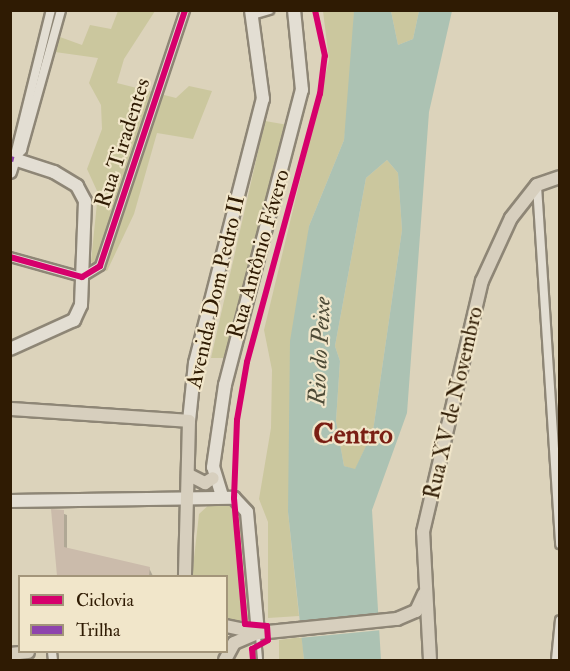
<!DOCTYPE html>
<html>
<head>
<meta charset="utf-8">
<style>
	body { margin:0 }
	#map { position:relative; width:570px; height:671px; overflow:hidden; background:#dcd3bb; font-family:"IM FELL Double Pica",serif }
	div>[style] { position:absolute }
	.green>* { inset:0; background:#cbc79e }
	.water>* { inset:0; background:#acc2b3 }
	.pier>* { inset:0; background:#dcd3bb }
	.shadow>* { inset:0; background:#0003 }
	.building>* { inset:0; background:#cbbbab }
	.roads { filter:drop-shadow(2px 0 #8e8676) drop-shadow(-2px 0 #8e8676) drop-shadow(0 2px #8e8676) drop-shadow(0 -2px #8e8676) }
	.lane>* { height:4px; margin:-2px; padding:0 2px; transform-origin:2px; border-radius:2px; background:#e3ded3 }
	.street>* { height:8px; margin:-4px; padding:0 4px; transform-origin:4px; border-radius:4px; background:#e3ded3 }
	.secondary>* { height:12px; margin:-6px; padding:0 6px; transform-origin:6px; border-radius:6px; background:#e3ded3 }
	.primary>* { height:12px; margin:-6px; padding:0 6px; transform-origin:6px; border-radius:6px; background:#d7cfbe }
	.quiet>* { height:4.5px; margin-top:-2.25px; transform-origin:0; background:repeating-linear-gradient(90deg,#8e44ad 0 9px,transparent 0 13.5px) }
	.cycleway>* { height:6px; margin:-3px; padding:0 3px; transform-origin:3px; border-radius:3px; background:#d6006c }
	span { translate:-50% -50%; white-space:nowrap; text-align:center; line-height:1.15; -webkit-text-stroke:4.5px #f1e6ca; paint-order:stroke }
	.street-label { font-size:22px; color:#2f1b03 }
	.water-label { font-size:24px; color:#4e4b37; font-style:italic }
	.district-label { font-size:28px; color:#7a1f14; font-weight:700 }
	.frame { position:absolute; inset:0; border:12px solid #2f1b03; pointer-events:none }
	.legend { position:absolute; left:18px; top:575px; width:210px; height:78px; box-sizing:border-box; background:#f1e6ca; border:2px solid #a3957a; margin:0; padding:8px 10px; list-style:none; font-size:18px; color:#2f1b03 }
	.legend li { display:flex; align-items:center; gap:12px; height:30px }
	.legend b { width:30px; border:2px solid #a3957a }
</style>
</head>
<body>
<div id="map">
	<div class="green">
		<div style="clip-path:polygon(118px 11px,155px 11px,124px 59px,117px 83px,176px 98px,189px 86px,212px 91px,193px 139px,157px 133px,134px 214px,107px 271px,91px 262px,98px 193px,87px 169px,102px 129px,101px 105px,89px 83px,98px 58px,55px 52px,60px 37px,82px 45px,90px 25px,111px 29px)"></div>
		<div style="clip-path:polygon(323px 11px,354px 11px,353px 71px,344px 140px,309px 226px,288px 512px,299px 616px,268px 618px,268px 522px,259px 499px,271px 428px,272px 370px,264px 330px,329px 60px)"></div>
		<div style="clip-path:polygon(391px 11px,419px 11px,413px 39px,398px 45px)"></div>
		<div style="clip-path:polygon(265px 121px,288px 125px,228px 358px,211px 358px)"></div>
		<div style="clip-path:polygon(387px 160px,398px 173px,402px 230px,373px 431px,355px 470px,344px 466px,336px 421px,340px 361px,335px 346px,366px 178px)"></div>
		<div style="clip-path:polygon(232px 501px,238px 510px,253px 623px,227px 620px,226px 576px,192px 576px,199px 514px,212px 502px)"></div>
		<div style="clip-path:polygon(302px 637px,304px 660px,279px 660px,279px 640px)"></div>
	</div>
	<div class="water">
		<div style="clip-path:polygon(evenodd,354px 11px,391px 11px,398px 45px,413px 39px,419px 11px,452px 11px,429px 112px,407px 413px,372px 510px,381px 660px,304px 660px,288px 512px,290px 341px,309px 226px,344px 140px,354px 11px,387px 160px,398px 173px,402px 230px,373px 431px,355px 469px,344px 466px,336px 421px,340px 361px,335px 346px,366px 178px,387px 160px)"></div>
	</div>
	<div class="pier">
		<div style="clip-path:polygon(381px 613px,382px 630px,299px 638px,297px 621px)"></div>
	</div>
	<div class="shadow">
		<div style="clip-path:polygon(53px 510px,67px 515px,67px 550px,149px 568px,153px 576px,59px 576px)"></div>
	</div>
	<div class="building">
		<div style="clip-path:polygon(51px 509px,64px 510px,64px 547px,150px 567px,149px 576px,57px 576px)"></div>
	</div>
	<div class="roads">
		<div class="lane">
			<div style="left:258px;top:636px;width:24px;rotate:85deg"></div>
		</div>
		<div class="street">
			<div style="left:252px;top:15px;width:18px;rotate:-16deg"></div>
			<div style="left:14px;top:159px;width:12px;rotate:-48deg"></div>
			<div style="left:22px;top:150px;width:145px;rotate:-74.4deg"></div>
			<div style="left:14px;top:159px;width:154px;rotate:-76.1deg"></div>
			<div style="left:537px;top:186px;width:359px;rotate:86.3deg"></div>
			<div style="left:10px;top:257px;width:75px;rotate:15.5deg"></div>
			<div style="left:82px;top:277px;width:21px;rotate:-31deg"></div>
			<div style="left:100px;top:266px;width:270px;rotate:-71.6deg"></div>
			<div style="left:52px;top:652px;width:8px;rotate:83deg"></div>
			<div style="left:556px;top:660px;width:40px;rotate:-84.3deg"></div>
		</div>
		<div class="secondary">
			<div style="left:10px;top:172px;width:14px;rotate:-73deg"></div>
			<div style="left:14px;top:159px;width:42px;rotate:18deg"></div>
			<div style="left:54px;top:172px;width:27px;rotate:31deg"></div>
			<div style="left:77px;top:186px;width:17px;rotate:62deg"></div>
			<div style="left:85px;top:201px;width:104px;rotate:92.2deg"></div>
			<div style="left:81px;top:305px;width:17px;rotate:115deg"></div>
			<div style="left:74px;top:320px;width:70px;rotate:155.6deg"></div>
			<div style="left:189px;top:421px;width:58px;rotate:-84.1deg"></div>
			<div style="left:195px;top:363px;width:273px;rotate:-75.6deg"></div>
			<div style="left:263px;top:99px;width:90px;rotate:-97.7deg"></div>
			<div style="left:222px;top:496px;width:30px;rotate:-107deg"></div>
			<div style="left:213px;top:467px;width:83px;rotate:-81.7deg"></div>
			<div style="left:225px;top:385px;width:305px;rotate:-75.4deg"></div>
			<div style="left:302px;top:90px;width:80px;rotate:-95.7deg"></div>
			<div style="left:10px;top:501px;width:224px;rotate:-0.8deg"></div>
			<div style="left:234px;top:498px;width:19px;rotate:47deg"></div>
			<div style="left:247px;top:512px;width:121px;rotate:84.8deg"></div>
		</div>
		<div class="primary">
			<div style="left:10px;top:409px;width:179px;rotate:3.8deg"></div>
			<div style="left:189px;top:421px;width:155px;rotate:91.5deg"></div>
			<div style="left:191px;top:476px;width:16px;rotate:27deg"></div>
			<div style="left:205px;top:483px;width:9px;rotate:-32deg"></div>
			<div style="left:226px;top:626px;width:33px;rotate:12deg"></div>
			<div style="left:258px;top:633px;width:140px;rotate:-5.8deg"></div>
			<div style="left:397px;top:619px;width:21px;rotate:-23deg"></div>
			<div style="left:416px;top:611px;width:19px;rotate:-65deg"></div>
			<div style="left:10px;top:654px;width:18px;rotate:-6deg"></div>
			<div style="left:225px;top:660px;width:19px;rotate:-62deg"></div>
			<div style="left:234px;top:643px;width:26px;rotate:-23deg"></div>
			<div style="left:430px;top:660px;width:128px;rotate:-93.1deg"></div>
			<div style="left:423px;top:532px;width:258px;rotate:-76.8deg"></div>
			<div style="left:482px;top:281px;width:69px;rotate:-65.3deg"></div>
			<div style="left:511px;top:218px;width:42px;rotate:-51.8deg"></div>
			<div style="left:537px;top:185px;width:24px;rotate:-19deg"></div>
		</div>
	</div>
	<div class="quiet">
		<div style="left:10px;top:158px;width:4px;rotate:14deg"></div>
	</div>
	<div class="cycleway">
		<div style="left:10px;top:257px;width:75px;rotate:15.5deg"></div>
		<div style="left:82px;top:277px;width:21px;rotate:-31deg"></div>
		<div style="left:100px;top:266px;width:270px;rotate:-71.6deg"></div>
		<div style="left:253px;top:660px;width:11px;rotate:-95deg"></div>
		<div style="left:252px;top:649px;width:18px;rotate:-29deg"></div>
		<div style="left:268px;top:640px;width:14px;rotate:-94deg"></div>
		<div style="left:267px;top:626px;width:22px;rotate:-175deg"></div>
		<div style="left:245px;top:624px;width:126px;rotate:-95deg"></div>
		<div style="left:234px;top:498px;width:78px;rotate:-87.8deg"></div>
		<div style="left:237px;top:420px;width:59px;rotate:-80.2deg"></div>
		<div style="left:247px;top:362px;width:278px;rotate:-74.8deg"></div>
		<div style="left:320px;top:94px;width:38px;rotate:-83deg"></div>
		<div style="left:325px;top:56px;width:47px;rotate:-102.3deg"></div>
	</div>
	<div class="street-label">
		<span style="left:123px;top:143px;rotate:-72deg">Rua Tiradentes</span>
		<span style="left:259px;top:254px;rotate:-74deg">Rua Antônio Fávero</span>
		<span style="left:216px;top:292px;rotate:-77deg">Avenida Dom Pedro II</span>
		<span style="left:454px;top:403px;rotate:-77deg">Rua XV de Novembro</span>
	</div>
	<div class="water-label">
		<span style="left:320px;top:351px;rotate:-87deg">Rio do Peixe</span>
	</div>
	<div class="district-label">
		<span style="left:353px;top:435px">Centro</span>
	</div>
	<div class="frame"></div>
	<ul class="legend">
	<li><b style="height:8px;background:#d6006c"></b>Ciclovia</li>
	<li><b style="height:8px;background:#8e44ad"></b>Trilha</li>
	</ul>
</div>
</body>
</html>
